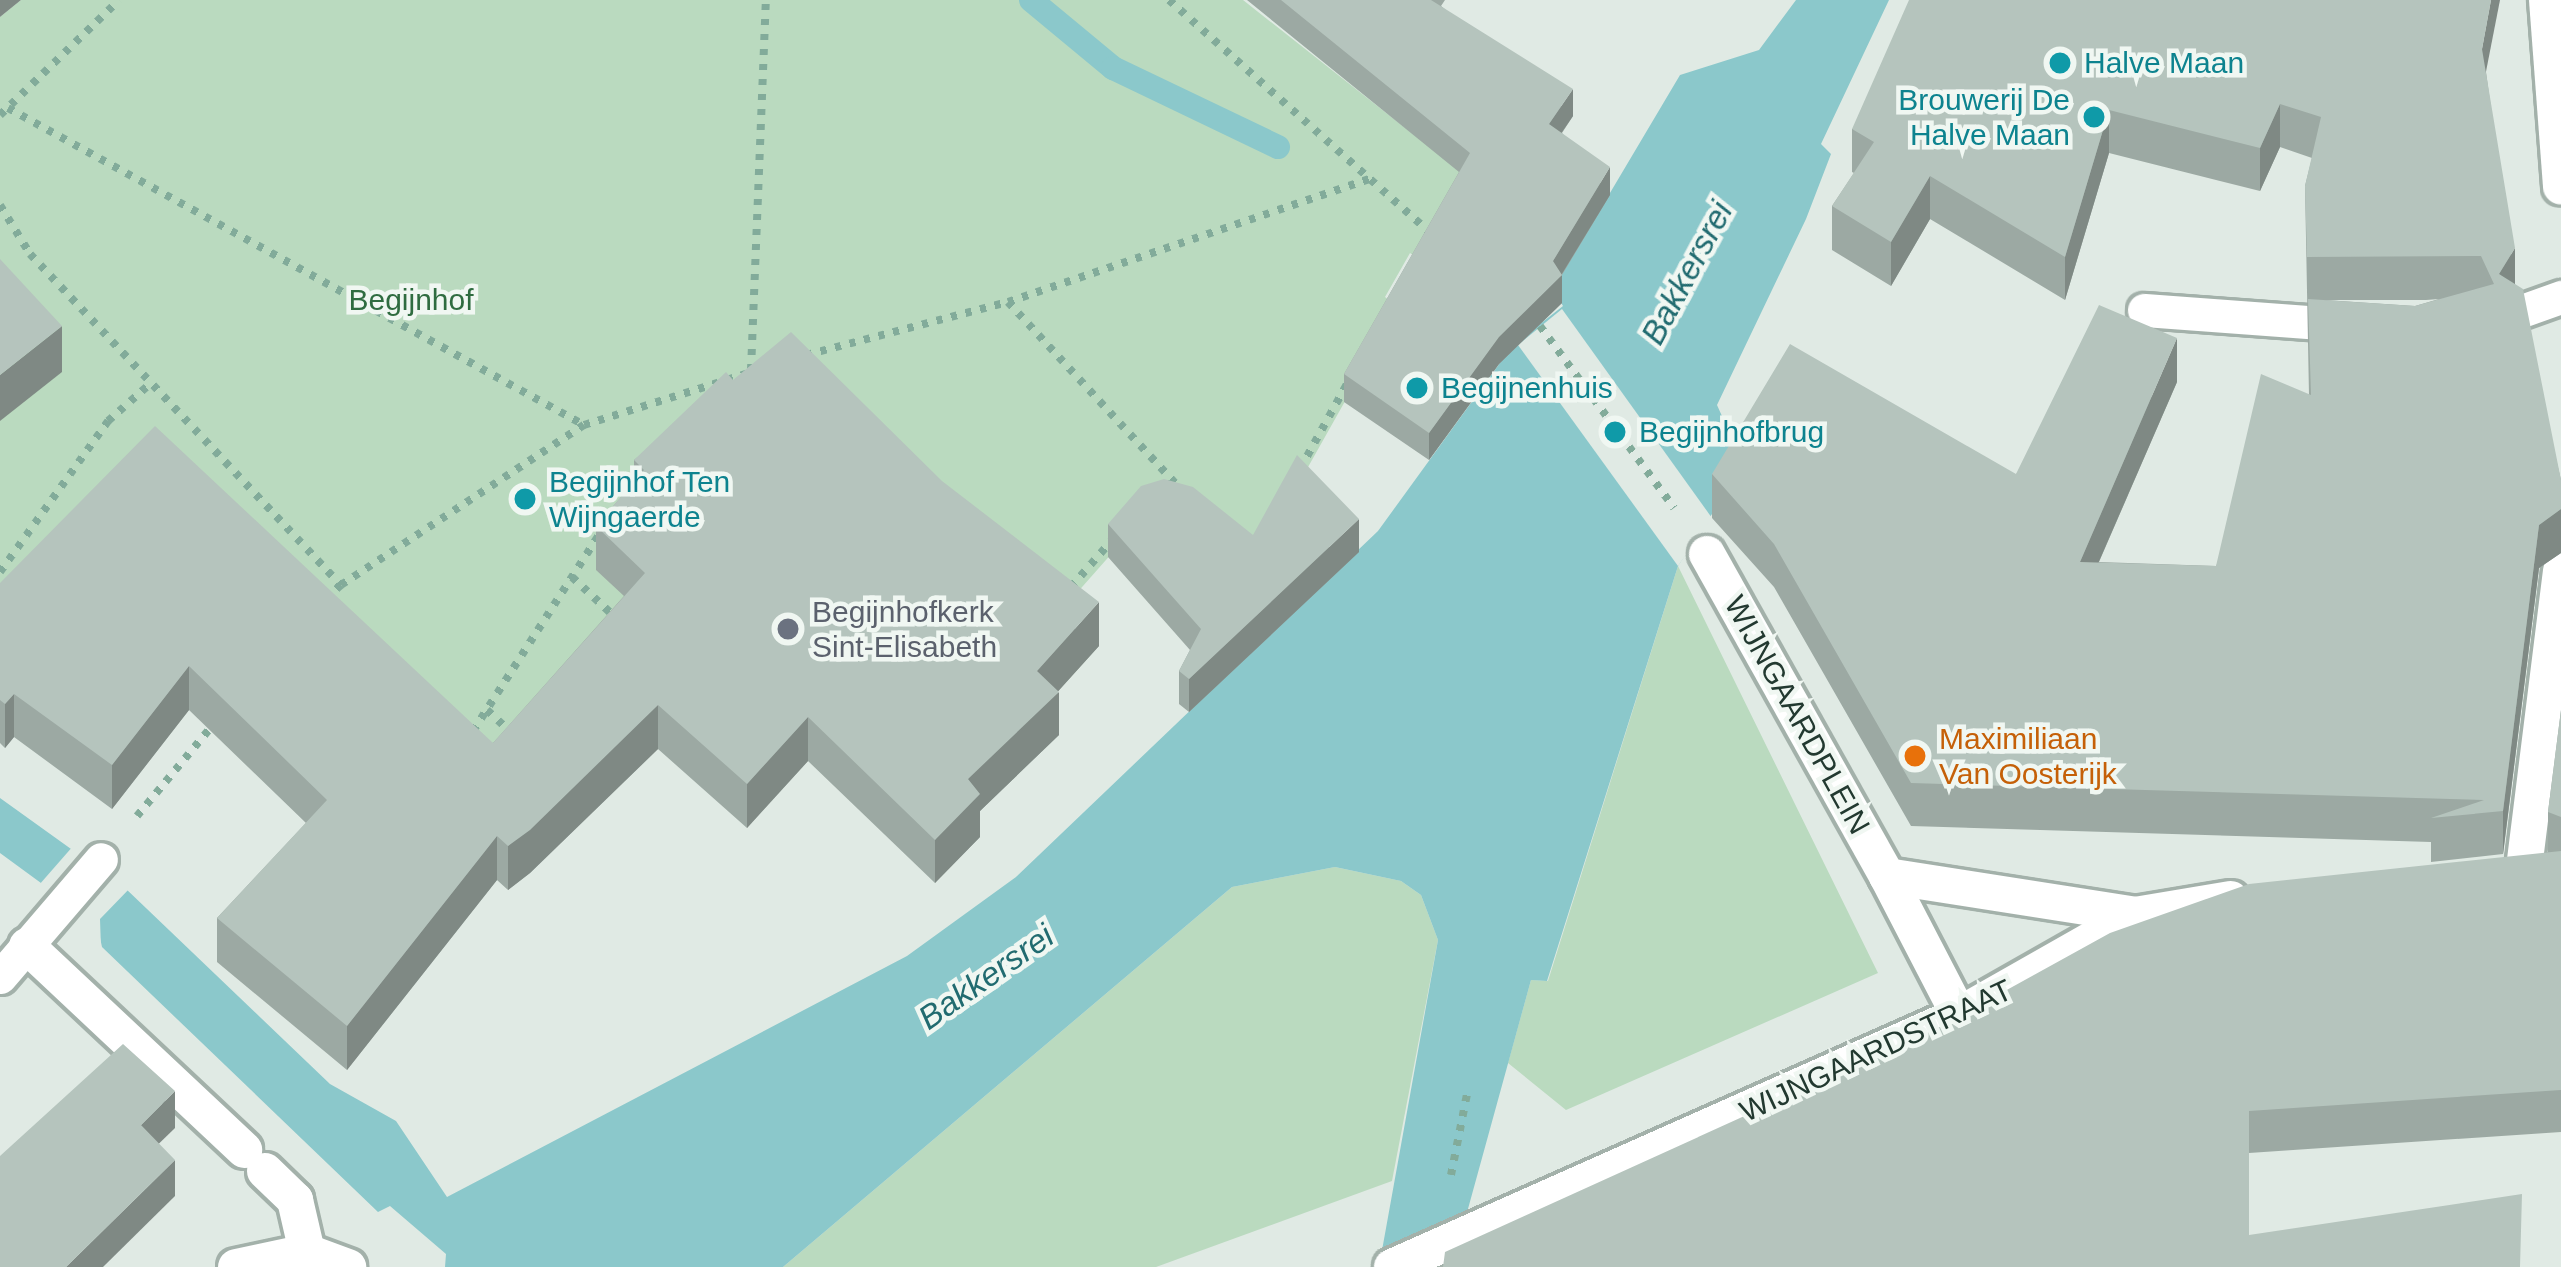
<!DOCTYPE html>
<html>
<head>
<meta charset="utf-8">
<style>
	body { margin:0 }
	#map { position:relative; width:2561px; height:1267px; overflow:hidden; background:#e0eae4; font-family:Helvetica,sans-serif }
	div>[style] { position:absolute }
	.green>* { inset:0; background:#badabf }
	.water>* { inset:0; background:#8bc8cb }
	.pier>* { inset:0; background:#e0eae4 }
	.stream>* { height:24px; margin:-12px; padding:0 12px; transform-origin:12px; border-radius:12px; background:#8bc8cb }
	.path>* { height:8px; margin-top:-4px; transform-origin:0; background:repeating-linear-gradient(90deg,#82ab9a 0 6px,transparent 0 15px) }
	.roads { filter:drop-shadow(3px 0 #a3b1aa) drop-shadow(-3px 0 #a3b1aa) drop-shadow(0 3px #a3b1aa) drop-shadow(0 -3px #a3b1aa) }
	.service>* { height:33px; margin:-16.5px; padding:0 16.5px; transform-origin:16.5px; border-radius:16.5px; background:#fff }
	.pedestrian>* { height:36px; margin:-18px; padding:0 18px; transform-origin:18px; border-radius:18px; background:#fff }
	.minor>* { height:36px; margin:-18px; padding:0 18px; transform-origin:18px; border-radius:18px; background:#fff }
	.wall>* { inset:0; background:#9ca9a3 }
	.shaded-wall>* { inset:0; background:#7f8984 }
	.building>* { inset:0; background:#b5c4bd }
	.dots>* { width:33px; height:33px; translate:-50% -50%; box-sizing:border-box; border:6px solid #f0f7f2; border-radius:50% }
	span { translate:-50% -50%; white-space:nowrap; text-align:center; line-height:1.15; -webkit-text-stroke:9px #f0f7f2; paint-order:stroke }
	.culture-label { font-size:30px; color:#0d838f }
	.left { translate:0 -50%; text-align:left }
	.right { translate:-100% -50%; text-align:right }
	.park-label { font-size:30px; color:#2f6c40 }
	.worship-label { font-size:30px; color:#5b616d }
	.street-label { font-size:30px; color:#223930 }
	.food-label { font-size:30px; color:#c56008 }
	.water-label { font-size:33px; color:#216b70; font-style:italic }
</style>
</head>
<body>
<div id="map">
	<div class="green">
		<div style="clip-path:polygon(21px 0,1243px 0,1518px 217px,1467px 295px,1410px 253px,1385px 297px,1398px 307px,1294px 492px,1238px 561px,1136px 526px,999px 681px,645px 616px,521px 756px,0 627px,0 17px)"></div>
		<div style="clip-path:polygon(1678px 566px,1878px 973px,1566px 1110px,1508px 1063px,1531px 980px,1548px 981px)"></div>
		<div style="clip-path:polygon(1335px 867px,1401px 881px,1421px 895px,1438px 940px,1392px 1181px,1156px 1267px,783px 1267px,1232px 887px)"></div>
	</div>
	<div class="water">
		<div style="clip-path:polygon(1796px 0,1889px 0,1821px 144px,1831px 154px,1806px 219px,1717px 405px,1744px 465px,1678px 566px,1547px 981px,1531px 980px,1452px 1267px,1379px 1267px,1438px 940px,1421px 895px,1401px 881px,1335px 867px,1232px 887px,783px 1267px,445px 1267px,446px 1254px,390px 1206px,378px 1212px,102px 947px,97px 924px,0 853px,0 798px,124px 887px,330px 1084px,396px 1121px,447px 1197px,907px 956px,1016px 877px,1378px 531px,1513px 345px,1563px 306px,1553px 289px,1680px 75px,1759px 50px)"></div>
	</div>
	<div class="pier">
		<div style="clip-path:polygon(1562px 309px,1712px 518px,1678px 566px,1518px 345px)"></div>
		<div style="clip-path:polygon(74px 845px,132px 886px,100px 919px,101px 948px,39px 885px)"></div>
	</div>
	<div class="stream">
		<div style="left:1031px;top:0;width:107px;rotate:39.7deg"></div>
		<div style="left:1113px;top:68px;width:183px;rotate:25.6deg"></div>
	</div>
	<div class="path">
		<div style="left:1169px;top:0;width:353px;rotate:41.7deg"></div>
		<div style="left:8px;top:108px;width:657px;rotate:28.83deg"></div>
		<div style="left:0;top:115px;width:165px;rotate:-44deg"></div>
		<div style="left:0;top:205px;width:57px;rotate:58.5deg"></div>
		<div style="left:30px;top:254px;width:454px;rotate:46.8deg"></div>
		<div style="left:341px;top:585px;width:20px;rotate:139deg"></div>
		<div style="left:1008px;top:302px;width:251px;rotate:47.3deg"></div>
		<div style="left:1540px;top:326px;width:226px;rotate:53.6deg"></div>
		<div style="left:806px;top:355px;width:209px;rotate:-14.7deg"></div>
		<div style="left:1008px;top:302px;width:382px;rotate:-18.8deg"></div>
		<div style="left:751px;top:370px;width:370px;rotate:-87.7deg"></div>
		<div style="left:1300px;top:469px;width:99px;rotate:-61.1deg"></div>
		<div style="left:0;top:572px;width:186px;rotate:-54.4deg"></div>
		<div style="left:108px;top:421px;width:57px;rotate:-41.5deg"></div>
		<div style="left:572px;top:577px;width:62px;rotate:43deg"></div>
		<div style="left:341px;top:585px;width:291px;rotate:-33.4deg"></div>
		<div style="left:584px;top:425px;width:170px;rotate:-17.5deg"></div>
		<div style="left:1071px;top:587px;width:62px;rotate:-48.9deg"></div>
		<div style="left:487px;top:710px;width:33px;rotate:43deg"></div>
		<div style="left:473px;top:731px;width:237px;rotate:-57.3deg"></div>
		<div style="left:137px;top:816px;width:117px;rotate:-50.2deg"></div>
		<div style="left:1451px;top:1175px;width:83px;rotate:-78.8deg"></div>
	</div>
	<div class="roads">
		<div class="service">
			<div style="left:2144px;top:310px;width:205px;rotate:4.2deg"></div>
			<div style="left:2519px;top:312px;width:45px;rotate:-19.7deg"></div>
			<div style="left:0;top:977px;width:155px;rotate:-49.4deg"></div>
		</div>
		<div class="pedestrian">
			<div style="left:1707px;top:554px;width:369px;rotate:60.8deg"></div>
			<div style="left:1887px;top:876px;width:251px;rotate:8.9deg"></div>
			<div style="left:1887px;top:876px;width:157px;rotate:62.6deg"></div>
			<div style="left:27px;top:946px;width:298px;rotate:43.2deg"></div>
			<div style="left:265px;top:1171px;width:42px;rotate:44deg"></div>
			<div style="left:295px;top:1200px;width:53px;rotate:77deg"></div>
			<div style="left:307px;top:1252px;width:44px;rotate:20.1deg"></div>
			<div style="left:1392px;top:1267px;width:620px;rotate:-23.96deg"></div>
			<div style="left:1959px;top:1015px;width:202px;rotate:-29.6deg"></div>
			<div style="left:2135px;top:915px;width:97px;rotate:-9.5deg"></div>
		</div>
		<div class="minor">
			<div style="left:2547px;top:0;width:187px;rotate:85.7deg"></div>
			<div style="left:2561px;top:571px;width:306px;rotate:97.1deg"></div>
			<div style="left:2523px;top:875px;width:38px;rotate:5deg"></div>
			<div style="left:236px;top:1267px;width:73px;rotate:-11.9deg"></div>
		</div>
	</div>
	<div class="wall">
		<div style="clip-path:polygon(1247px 0,1445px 0,1441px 6px,1573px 116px,1562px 133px,1610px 195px,1562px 275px,1562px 303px,1499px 364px,1429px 460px,1344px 402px,1344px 374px,1459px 172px)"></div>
		<div style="clip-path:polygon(evenodd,2486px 72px,2515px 284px,2561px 480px,2561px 553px,2539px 568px,2503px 854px,2431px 862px,2431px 842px,1911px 826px,1774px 587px,1712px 518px,1712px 474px,2016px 474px,2177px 382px,2099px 562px,2216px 566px,2309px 395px,2305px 186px,2312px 158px,2280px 147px,2260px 191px,2109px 153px,2065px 300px,1930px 219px,1891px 286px,1832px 250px,1832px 206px,1854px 173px,1852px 172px,1852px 129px,2486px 72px,2439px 299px,2415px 306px,2325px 300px,2426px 300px,2439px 299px)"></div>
		<div style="clip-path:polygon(733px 380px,1099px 646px,1058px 691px,1059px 735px,980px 811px,980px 837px,935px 883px,808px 761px,747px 828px,658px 749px,530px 873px,508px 890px,497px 880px,347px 1070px,217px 962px,217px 918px,306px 823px,189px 710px,112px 809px,14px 737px,5px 748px,0 743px,0 583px,493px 743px,624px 596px,596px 570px,596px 526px,634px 482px,634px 460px)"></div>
		<div style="clip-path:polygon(1108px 524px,1253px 535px,1359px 552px,1189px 712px,1179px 704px,1179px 671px,1190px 650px,1108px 557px)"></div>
		<div style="clip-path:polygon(2561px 710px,2561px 1132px,2249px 1153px,2249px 1235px,2522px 1236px,1443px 1267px,2548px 852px,2548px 812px)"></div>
	</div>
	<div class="shaded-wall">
		<div style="clip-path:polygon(0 0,21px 0,0 17px)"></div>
		<div style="clip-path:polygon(2491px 0,2500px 0,2482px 92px,2482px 49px)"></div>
		<div style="clip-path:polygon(1573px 89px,1573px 116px,1549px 151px,1549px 124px)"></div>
		<div style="clip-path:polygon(2280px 104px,2280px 147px,2260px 191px,2260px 148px)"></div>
		<div style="clip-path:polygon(2109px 110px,2109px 153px,2065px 300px,2065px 257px)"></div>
		<div style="clip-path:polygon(1610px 167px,1610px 195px,1560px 277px,1562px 275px,1562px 303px,1499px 364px,1429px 460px,1429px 433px,1553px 261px)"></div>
		<div style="clip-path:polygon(1930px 176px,1930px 219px,1891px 286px,1891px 242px)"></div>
		<div style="clip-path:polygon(2515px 248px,2515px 291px,2499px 274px)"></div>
		<div style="clip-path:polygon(62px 326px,62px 372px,0 421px,0 375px)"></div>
		<div style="clip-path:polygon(2177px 338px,2177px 382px,2080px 605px,2080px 562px)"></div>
		<div style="clip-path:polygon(2561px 509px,2561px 553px,2539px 568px,2503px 854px,2503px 811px,2539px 525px)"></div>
		<div style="clip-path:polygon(1359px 519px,1359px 552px,1189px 712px,1189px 679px)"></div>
		<div style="clip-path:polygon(1099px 602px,1099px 646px,1053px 697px,1059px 692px,1059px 735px,980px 811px,980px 837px,935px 883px,935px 840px,968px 779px,1037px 671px)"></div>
		<div style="clip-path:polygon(189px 666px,189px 710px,112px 809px,112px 765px)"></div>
		<div style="clip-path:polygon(14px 694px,14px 737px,5px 748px,5px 704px)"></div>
		<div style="clip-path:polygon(658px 705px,658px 749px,530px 873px,508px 890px,508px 846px)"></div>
		<div style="clip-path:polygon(808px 717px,808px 761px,747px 828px,747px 784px)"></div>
		<div style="clip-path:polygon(497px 836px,497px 880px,347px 1070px,347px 1026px)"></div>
		<div style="clip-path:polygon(175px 1091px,175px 1128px,141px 1161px,141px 1125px)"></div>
		<div style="clip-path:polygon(175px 1160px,175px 1196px,103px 1267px,66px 1267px)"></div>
	</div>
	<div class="building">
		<div style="clip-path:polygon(1281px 0,1431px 0,1573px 89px,1549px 124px,1610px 167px,1553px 261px,1562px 275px,1499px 337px,1429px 433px,1344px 374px,1470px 153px)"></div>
		<div style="clip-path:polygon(1909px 0,2491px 0,2482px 49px,2515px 248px,2499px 274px,2523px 289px,2561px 480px,2561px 509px,2539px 525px,2503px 811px,2431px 818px,2484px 800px,1911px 783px,1774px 544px,1712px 474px,1790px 344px,2016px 474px,2099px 305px,2177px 338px,2080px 562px,2216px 566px,2261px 374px,2311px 395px,2308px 299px,2415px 306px,2494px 284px,2481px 256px,2307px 257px,2305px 186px,2321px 117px,2280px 104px,2260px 148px,2109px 110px,2065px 257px,1930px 176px,1891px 242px,1832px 206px,1874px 142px,1852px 129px)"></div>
		<div style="clip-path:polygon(0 259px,62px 326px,0 375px)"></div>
		<div style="clip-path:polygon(791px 332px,942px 481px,1099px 602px,1037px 671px,1059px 692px,968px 779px,980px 794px,935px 840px,808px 717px,747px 784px,658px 705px,530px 830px,508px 846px,497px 836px,347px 1026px,217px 918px,327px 800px,189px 666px,112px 765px,14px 694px,5px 704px,0 700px,0 583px,155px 426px,493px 743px,645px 573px,596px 526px,644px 470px,634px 460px,726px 372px,733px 380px)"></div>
		<div style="clip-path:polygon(1297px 455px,1359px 519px,1189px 679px,1179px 671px,1201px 629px,1108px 524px,1141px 486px,1164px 479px,1193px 487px,1253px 535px)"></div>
		<div style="clip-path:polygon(2561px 710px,2561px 817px,2548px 812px)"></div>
		<div style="clip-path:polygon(2561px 851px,2561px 1090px,2249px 1111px,2249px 1235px,2522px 1194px,2520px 1267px,1443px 1267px,1445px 1252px,1936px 1029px,2110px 933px,2249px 884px)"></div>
		<div style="clip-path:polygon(123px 1044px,175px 1091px,141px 1125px,175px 1160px,66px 1267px,0 1267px,0 1156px)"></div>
	</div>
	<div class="dots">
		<div style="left:2060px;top:63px;background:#0f9aa8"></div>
		<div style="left:2094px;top:117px;background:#0f9aa8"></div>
		<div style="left:1417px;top:388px;background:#0f9aa8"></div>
		<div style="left:1615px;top:432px;background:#0f9aa8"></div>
		<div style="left:525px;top:499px;background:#0f9aa8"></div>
		<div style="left:788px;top:629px;background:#6b7280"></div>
		<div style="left:1915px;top:756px;background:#e8710a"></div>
	</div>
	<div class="culture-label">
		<span class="left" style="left:2084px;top:63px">Halve Maan</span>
		<span class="right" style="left:2070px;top:117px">Brouwerij De<br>Halve Maan</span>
		<span class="left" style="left:1441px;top:388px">Begijnenhuis</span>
		<span class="left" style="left:1639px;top:432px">Begijnhofbrug</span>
		<span class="left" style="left:549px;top:499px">Begijnhof Ten<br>Wijngaerde</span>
	</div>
	<div class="park-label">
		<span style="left:411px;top:300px">Begijnhof</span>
	</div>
	<div class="worship-label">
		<span class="left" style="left:812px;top:629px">Begijnhofkerk<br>Sint-Elisabeth</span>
	</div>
	<div class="street-label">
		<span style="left:1797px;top:715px;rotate:61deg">WIJNGAARDPLEIN</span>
		<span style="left:1876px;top:1051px;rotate:-25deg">WIJNGAARDSTRAAT</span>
	</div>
	<div class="food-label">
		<span class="left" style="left:1939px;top:756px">Maximiliaan<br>Van Oosterijk</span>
	</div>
	<div class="water-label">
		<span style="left:1687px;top:273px;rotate:-62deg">Bakkersrei</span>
		<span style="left:986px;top:977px;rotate:-35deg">Bakkersrei</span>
	</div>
</div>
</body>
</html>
